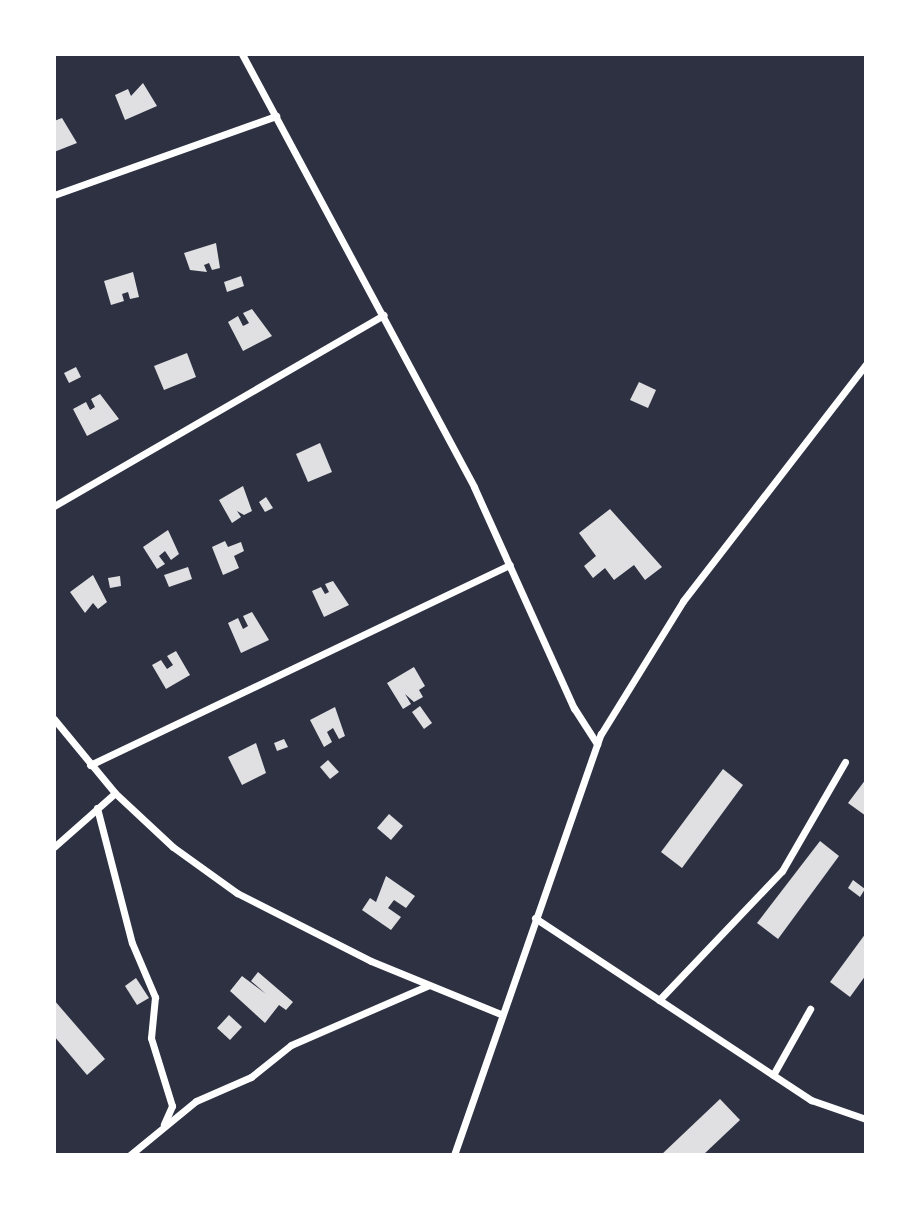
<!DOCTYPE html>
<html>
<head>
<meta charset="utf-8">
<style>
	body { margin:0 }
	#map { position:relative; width:920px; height:1209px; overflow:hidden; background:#2d3142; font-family:Poppins,sans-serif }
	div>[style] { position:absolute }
	.building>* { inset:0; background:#e0e0e3 }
	.minor>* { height:7px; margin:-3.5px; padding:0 3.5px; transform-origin:3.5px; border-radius:3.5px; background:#fff }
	span { translate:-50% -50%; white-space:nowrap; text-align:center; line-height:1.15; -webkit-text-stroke:6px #fff; paint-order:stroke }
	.frame { position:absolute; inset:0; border:56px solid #fff; pointer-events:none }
</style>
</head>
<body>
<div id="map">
	<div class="building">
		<div style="clip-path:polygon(143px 83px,157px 106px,125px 120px,115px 95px,128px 89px,131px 96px)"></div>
		<div style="clip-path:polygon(62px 118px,77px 143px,54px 152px,54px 121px)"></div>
		<div style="clip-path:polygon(216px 243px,220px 268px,212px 270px,209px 263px,204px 265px,207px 272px,190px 270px,184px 253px)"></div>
		<div style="clip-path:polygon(133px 272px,139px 297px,130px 299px,128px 292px,122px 294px,124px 301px,111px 305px,104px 281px)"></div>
		<div style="clip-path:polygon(241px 276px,244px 286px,227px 292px,224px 282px)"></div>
		<div style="clip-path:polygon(252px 309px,272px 336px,243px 351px,228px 322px,238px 316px,243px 326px,249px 323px,243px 313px)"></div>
		<div style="clip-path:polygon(187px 353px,196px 377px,164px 390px,154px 366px)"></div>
		<div style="clip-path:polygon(76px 367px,81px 377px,69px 383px,64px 373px)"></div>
		<div style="clip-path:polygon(639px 382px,656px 390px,648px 408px,630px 400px)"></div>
		<div style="clip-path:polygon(100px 394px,119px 419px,87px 436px,73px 409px,86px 402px,90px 410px,95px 407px,91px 399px)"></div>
		<div style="clip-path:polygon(320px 443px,332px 472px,308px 482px,296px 454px)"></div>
		<div style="clip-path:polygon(243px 486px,252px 511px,244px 515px,237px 511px,241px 517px,232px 523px,219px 500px)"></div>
		<div style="clip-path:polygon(266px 497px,273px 508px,265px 512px,259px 502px)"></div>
		<div style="clip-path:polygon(610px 509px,662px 567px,645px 580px,634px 565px,614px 580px,605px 568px,593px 578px,584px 566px,596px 556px,579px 533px)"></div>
		<div style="clip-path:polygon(168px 530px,179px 554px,171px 560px,165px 551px,159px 556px,165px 564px,157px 569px,143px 547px)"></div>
		<div style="clip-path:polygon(225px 541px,228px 547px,241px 542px,244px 551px,234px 556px,239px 568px,223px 575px,212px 547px)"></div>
		<div style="clip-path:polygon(188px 567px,192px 579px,169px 587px,164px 575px)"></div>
		<div style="clip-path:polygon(93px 575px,107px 602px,98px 609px,93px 603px,85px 613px,70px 592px)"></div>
		<div style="clip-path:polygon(120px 576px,121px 586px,110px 588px,108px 578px)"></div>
		<div style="clip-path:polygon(333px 581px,349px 605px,324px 617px,312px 591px,321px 587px,325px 594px,329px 592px,325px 584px)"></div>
		<div style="clip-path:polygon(252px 612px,269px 640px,241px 653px,228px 623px,238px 618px,243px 629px,248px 626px,243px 616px)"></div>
		<div style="clip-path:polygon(176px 651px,190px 675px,166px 689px,152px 665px,161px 660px,167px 669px,173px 665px,167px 656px)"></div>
		<div style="clip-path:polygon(414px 667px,425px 686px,419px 690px,423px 697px,414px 702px,405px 694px,411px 704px,403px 709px,387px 683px)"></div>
		<div style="clip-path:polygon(420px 706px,432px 723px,424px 729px,412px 712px)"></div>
		<div style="clip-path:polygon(335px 707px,345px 736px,339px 739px,333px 728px,327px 732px,332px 742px,324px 747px,310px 720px)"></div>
		<div style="clip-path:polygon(284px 739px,288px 747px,277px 751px,274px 743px)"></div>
		<div style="clip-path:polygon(256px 743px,266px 773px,242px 785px,228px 757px)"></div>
		<div style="clip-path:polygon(328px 760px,339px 772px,330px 779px,320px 767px)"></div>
		<div style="clip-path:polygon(723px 769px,743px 785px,682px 868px,661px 852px)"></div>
		<div style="clip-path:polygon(866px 779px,866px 816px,848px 803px)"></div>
		<div style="clip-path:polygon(389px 814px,403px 826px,391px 840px,377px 828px)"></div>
		<div style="clip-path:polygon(820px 841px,839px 856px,778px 939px,757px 923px)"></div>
		<div style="clip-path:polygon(386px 876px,415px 896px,406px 908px,394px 900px,388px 908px,401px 917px,391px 930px,362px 910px,370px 898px,376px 902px)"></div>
		<div style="clip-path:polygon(853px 880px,865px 889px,860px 897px,848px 888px)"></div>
		<div style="clip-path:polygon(866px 933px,866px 975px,850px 997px,830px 982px)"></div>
		<div style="clip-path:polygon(258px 972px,293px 1002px,286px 1010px,279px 1005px,265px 1023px,230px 991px,242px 976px,266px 994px,251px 981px)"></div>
		<div style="clip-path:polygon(136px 978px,149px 998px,137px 1005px,125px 986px)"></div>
		<div style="clip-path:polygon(54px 1000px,105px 1059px,87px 1075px,54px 1036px)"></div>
		<div style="clip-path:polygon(229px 1015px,242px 1027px,230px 1040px,217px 1028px)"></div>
		<div style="clip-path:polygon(720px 1099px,740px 1120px,703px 1155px,661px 1155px)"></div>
	</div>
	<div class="minor">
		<div style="left:242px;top:54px;width:491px;rotate:61.8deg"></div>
		<div style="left:474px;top:487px;width:243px;rotate:65.7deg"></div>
		<div style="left:574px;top:708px;width:43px;rotate:57.4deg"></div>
		<div style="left:54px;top:195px;width:236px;rotate:-19.6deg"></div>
		<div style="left:54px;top:506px;width:381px;rotate:-30.1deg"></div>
		<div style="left:54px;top:719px;width:96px;rotate:50.5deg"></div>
		<div style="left:115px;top:793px;width:79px;rotate:43deg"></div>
		<div style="left:173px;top:847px;width:79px;rotate:35.7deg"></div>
		<div style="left:237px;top:893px;width:150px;rotate:26.9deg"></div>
		<div style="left:371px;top:961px;width:140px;rotate:22.2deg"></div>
		<div style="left:90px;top:765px;width:465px;rotate:-25.5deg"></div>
		<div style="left:97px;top:808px;width:139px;rotate:75.5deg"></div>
		<div style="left:132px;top:943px;width:59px;rotate:66.9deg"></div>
		<div style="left:155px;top:997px;width:41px;rotate:95.6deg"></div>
		<div style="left:151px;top:1038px;width:71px;rotate:72.8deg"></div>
		<div style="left:172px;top:1106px;width:20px;rotate:114deg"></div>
		<div style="left:54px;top:847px;width:81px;rotate:-41.5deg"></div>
		<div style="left:535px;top:918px;width:331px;rotate:33.4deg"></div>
		<div style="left:811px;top:1100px;width:58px;rotate:19.1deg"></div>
		<div style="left:659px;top:1000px;width:178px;rotate:-46.4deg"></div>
		<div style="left:782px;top:871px;width:126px;rotate:-60deg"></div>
		<div style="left:773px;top:1075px;width:76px;rotate:-60.7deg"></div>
		<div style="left:130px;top:1155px;width:85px;rotate:-39.3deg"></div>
		<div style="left:196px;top:1101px;width:60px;rotate:-23.6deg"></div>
		<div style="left:251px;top:1077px;width:51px;rotate:-38.7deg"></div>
		<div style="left:291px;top:1045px;width:150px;rotate:-23.5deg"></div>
		<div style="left:454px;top:1155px;width:446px;rotate:-70.8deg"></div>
		<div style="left:601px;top:734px;width:156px;rotate:-58.3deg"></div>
		<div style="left:683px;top:601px;width:299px;rotate:-52.3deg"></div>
	</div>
	<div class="frame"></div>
</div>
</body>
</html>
